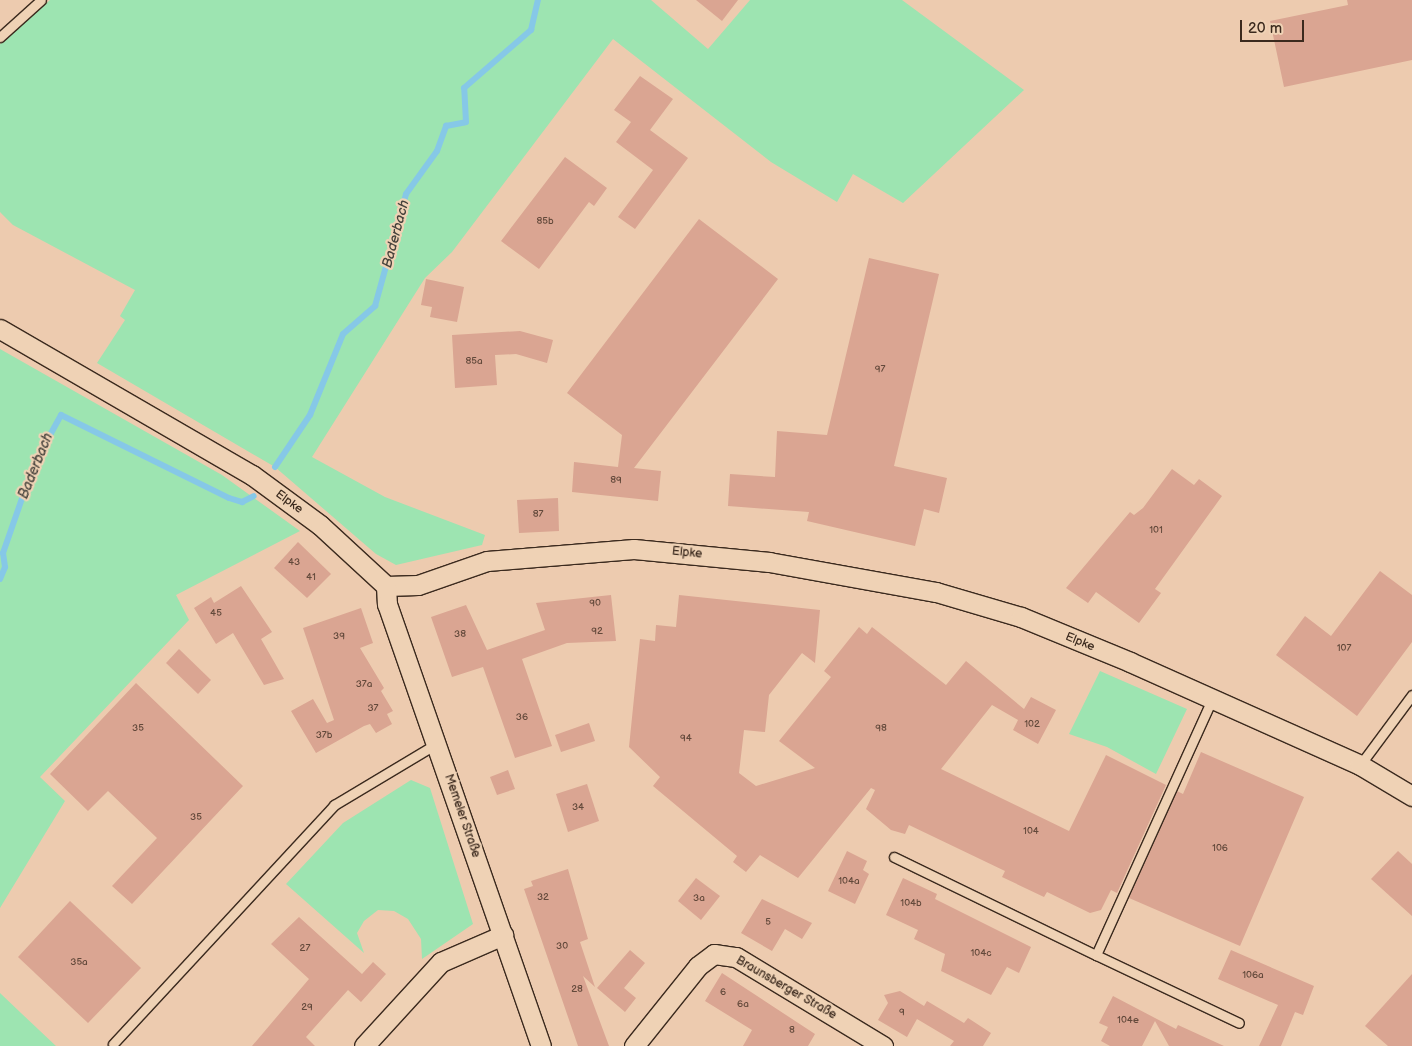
<!DOCTYPE html>
<html>
<head>
<meta charset="utf-8">
<style>
	body { margin:0 }
	#map { position:relative; width:1412px; height:1046px; overflow:hidden; background:#edcbaf; font-family:"Balsamiq Sans",sans-serif }
	div>[style] { position:absolute }
	.green>* { inset:0; background:#9de4b1 }
	.stream>* { height:6px; margin:-3px; padding:0 3px; transform-origin:3px; border-radius:3px; background:#86c8e7 }
	.building>* { inset:0; background:#daa592 }
	.roads { filter:drop-shadow(1px 0 #3b2a1e) drop-shadow(-1px 0 #3b2a1e) drop-shadow(0 1px #3b2a1e) drop-shadow(0 -1px #3b2a1e) }
	.lane>* { height:9px; margin:-4.5px; padding:0 4.5px; transform-origin:4.5px; border-radius:4.5px; background:#efd2b5 }
	.street>* { height:19px; margin:-9.5px; padding:0 9.5px; transform-origin:9.5px; border-radius:9.5px; background:#efd2b5 }
	span { translate:-50% -50%; white-space:nowrap; text-align:center; line-height:1.15; -webkit-text-stroke:4.5px #efd2b5; paint-order:stroke }
	.number-label { font-size:10px; color:#63493b }
	.number-label span { -webkit-text-stroke-width:0 }
	.street-label { font-size:12px; color:#3b2a1e }
	.water-label { font-size:14px; color:#46423c; font-style:italic }
	.scale { position:absolute; left:1240px; top:20px; width:64px; height:22px; box-sizing:border-box; border:2px solid #3b2a1e; border-top:0; padding-left:6px; font-size:15px; line-height:18px; white-space:nowrap; color:#3b2a1e; -webkit-text-stroke:4px #efd2b5; paint-order:stroke }
</style>
</head>
<body>
<div id="map">
	<div class="green">
		<div style="clip-path:polygon(50px 0,651px 0,708px 49px,750px 0,902px 0,1024px 90px,903px 203px,853px 174px,837px 202px,771px 162px,613px 39px,452px 252px,425px 278px,312px 457px,385px 497px,485px 535px,482px 545px,396px 565px,376px 554px,275px 467px,97px 363px,125px 320px,120px 316px,135px 290px,13px 225px,0 212px,0 44px)"></div>
		<div style="clip-path:polygon(0 349px,222px 475px,300px 531px,176px 595px,189px 620px,40px 777px,65px 801px,0 908px)"></div>
		<div style="clip-path:polygon(1100px 671px,1187px 709px,1156px 774px,1107px 747px,1069px 734px)"></div>
		<div style="clip-path:polygon(411px 780px,430px 788px,473px 924px,422px 959px,421px 939px,408px 919px,394px 911px,378px 910px,364px 921px,357px 933px,364px 953px,286px 884px,343px 823px)"></div>
		<div style="clip-path:polygon(0 993px,21px 1013px,56px 1046px,0 1046px)"></div>
	</div>
	<div class="stream">
		<div style="left:275px;top:467px;width:63px;rotate:-56.1deg"></div>
		<div style="left:310px;top:415px;width:87px;rotate:-67.8deg"></div>
		<div style="left:343px;top:334px;width:43px;rotate:-41.2deg"></div>
		<div style="left:375px;top:306px;width:116px;rotate:-74.5deg"></div>
		<div style="left:406px;top:194px;width:53px;rotate:-54.2deg"></div>
		<div style="left:437px;top:151px;width:27px;rotate:-70deg"></div>
		<div style="left:446px;top:126px;width:20px;rotate:-11deg"></div>
		<div style="left:466px;top:122px;width:34px;rotate:-93deg"></div>
		<div style="left:464px;top:88px;width:89px;rotate:-40.9deg"></div>
		<div style="left:531px;top:30px;width:31px;rotate:-77deg"></div>
		<div style="left:0;top:579px;width:13px;rotate:-67deg"></div>
		<div style="left:5px;top:567px;width:14px;rotate:-98deg"></div>
		<div style="left:3px;top:553px;width:94px;rotate:-70.8deg"></div>
		<div style="left:34px;top:464px;width:56px;rotate:-61.1deg"></div>
		<div style="left:61px;top:415px;width:187px;rotate:26.3deg"></div>
		<div style="left:229px;top:498px;width:14px;rotate:17deg"></div>
		<div style="left:242px;top:502px;width:13px;rotate:-27deg"></div>
	</div>
	<div class="building">
		<div style="clip-path:polygon(696px 0,738px 0,722px 21px)"></div>
		<div style="clip-path:polygon(1347px 0,1412px 0,1412px 60px,1284px 87px,1270px 21px,1348px 5px)"></div>
		<div style="clip-path:polygon(640px 76px,673px 99px,650px 130px,688px 158px,635px 229px,618px 217px,653px 170px,616px 142px,631px 122px,614px 110px)"></div>
		<div style="clip-path:polygon(565px 157px,607px 188px,594px 206px,589px 202px,539px 269px,501px 241px)"></div>
		<div style="clip-path:polygon(699px 219px,778px 279px,634px 468px,661px 471px,658px 501px,572px 492px,574px 462px,618px 467px,622px 435px,567px 393px)"></div>
		<div style="clip-path:polygon(869px 258px,939px 274px,894px 466px,947px 478px,939px 513px,924px 509px,915px 546px,807px 521px,809px 512px,728px 506px,730px 474px,775px 477px,777px 431px,827px 435px)"></div>
		<div style="clip-path:polygon(426px 279px,464px 287px,457px 322px,430px 317px,432px 307px,421px 305px)"></div>
		<div style="clip-path:polygon(520px 331px,553px 340px,547px 363px,516px 354px,495px 355px,497px 385px,455px 388px,452px 335px)"></div>
		<div style="clip-path:polygon(1172px 469px,1194px 485px,1199px 479px,1222px 496px,1155px 589px,1161px 593px,1139px 623px,1096px 592px,1088px 603px,1066px 588px,1130px 512px,1134px 515px,1143px 508px)"></div>
		<div style="clip-path:polygon(558px 498px,559px 531px,519px 533px,517px 500px)"></div>
		<div style="clip-path:polygon(298px 542px,331px 574px,307px 598px,274px 568px)"></div>
		<div style="clip-path:polygon(1380px 571px,1412px 595px,1412px 642px,1357px 716px,1276px 655px,1305px 616px,1331px 636px)"></div>
		<div style="clip-path:polygon(241px 586px,272px 632px,261px 639px,284px 679px,264px 685px,233px 633px,216px 644px,194px 608px,211px 597px,214px 603px)"></div>
		<div style="clip-path:polygon(611px 595px,616px 641px,567px 643px,522px 659px,552px 746px,515px 758px,483px 667px,452px 677px,431px 617px,466px 605px,487px 650px,545px 630px,536px 603px)"></div>
		<div style="clip-path:polygon(679px 595px,820px 610px,815px 663px,802px 653px,769px 695px,765px 732px,744px 730px,739px 773px,756px 786px,815px 768px,779px 741px,831px 677px,824px 671px,859px 627px,867px 634px,872px 627px,946px 685px,966px 661px,1024px 709px,1031px 697px,1056px 710px,1038px 744px,1013px 730px,1018px 720px,992px 705px,941px 769px,1069px 831px,1106px 755px,1166px 785px,1117px 893px,1111px 890px,1101px 910px,1090px 913px,1047px 892px,1044px 897px,1002px 877px,1005px 871px,909px 825px,905px 834px,891px 830px,866px 809px,875px 790px,871px 788px,798px 878px,760px 855px,746px 872px,733px 862px,737px 856px,653px 786px,660px 777px,629px 747px,640px 639px,655px 641px,656px 625px,676px 627px)"></div>
		<div style="clip-path:polygon(361px 608px,373px 643px,360px 648px,384px 688px,381px 691px,393px 711px,387px 714px,392px 724px,376px 733px,370px 724px,364px 726px,316px 753px,291px 711px,313px 699px,327px 723px,334px 720px,303px 628px)"></div>
		<div style="clip-path:polygon(179px 649px,211px 680px,198px 694px,166px 663px)"></div>
		<div style="clip-path:polygon(136px 683px,243px 786px,132px 904px,112px 886px,157px 838px,108px 791px,88px 811px,50px 774px)"></div>
		<div style="clip-path:polygon(589px 723px,595px 741px,561px 752px,555px 735px)"></div>
		<div style="clip-path:polygon(1201px 752px,1304px 797px,1240px 946px,1129px 898px,1177px 791px,1183px 794px)"></div>
		<div style="clip-path:polygon(508px 770px,515px 789px,497px 795px,490px 777px)"></div>
		<div style="clip-path:polygon(587px 784px,599px 821px,568px 832px,556px 794px)"></div>
		<div style="clip-path:polygon(847px 851px,867px 861px,863px 870px,869px 874px,855px 904px,828px 891px)"></div>
		<div style="clip-path:polygon(1398px 851px,1412px 864px,1412px 916px,1371px 879px)"></div>
		<div style="clip-path:polygon(568px 869px,588px 939px,580px 942px,595px 987px,583px 976px,609px 1046px,578px 1046px,524px 889px,533px 886px,531px 881px)"></div>
		<div style="clip-path:polygon(696px 878px,720px 896px,701px 920px,678px 901px)"></div>
		<div style="clip-path:polygon(903px 878px,937px 894px,935px 899px,1031px 947px,1019px 973px,1007px 967px,991px 995px,941px 971px,945px 954px,914px 939px,918px 930px,886px 915px)"></div>
		<div style="clip-path:polygon(762px 899px,812px 923px,802px 939px,785px 929px,772px 951px,741px 933px)"></div>
		<div style="clip-path:polygon(70px 901px,141px 968px,88px 1023px,18px 957px)"></div>
		<div style="clip-path:polygon(299px 917px,362px 974px,373px 962px,386px 974px,361px 1002px,348px 990px,306px 1037px,315px 1046px,252px 1046px,309px 979px,271px 944px)"></div>
		<div style="clip-path:polygon(630px 950px,645px 963px,624px 988px,636px 998px,625px 1012px,597px 988px)"></div>
		<div style="clip-path:polygon(1231px 950px,1314px 986px,1303px 1015px,1295px 1012px,1281px 1046px,1259px 1046px,1278px 1005px,1218px 979px)"></div>
		<div style="clip-path:polygon(722px 973px,815px 1034px,808px 1046px,743px 1046px,752px 1030px,705px 1001px)"></div>
		<div style="clip-path:polygon(1412px 974px,1412px 1046px,1388px 1046px,1365px 1026px)"></div>
		<div style="clip-path:polygon(900px 991px,924px 1006px,927px 1001px,964px 1023px,968px 1018px,991px 1033px,983px 1046px,950px 1046px,954px 1041px,917px 1019px,907px 1037px,878px 1020px,888px 1003px,884px 995px)"></div>
		<div style="clip-path:polygon(1113px 996px,1176px 1029px,1178px 1025px,1224px 1046px,1169px 1046px,1155px 1021px,1142px 1046px,1110px 1046px,1101px 1041px,1108px 1027px,1099px 1023px)"></div>
	</div>
	<div class="roads">
		<div class="lane">
			<div style="left:0;top:37px;width:55px;rotate:-42.1deg"></div>
			<div style="left:1360px;top:765px;width:87px;rotate:-53.4deg"></div>
			<div style="left:894px;top:857px;width:225px;rotate:25.9deg"></div>
			<div style="left:1096px;top:955px;width:281px;rotate:-65.6deg"></div>
			<div style="left:1096px;top:955px;width:158px;rotate:25.4deg"></div>
			<div style="left:113px;top:1044px;width:326px;rotate:-47.2deg"></div>
			<div style="left:334px;top:805px;width:119px;rotate:-30.9deg"></div>
		</div>
		<div class="street">
			<div style="left:0;top:329px;width:291px;rotate:30.1deg"></div>
			<div style="left:252px;top:475px;width:84px;rotate:36.3deg"></div>
			<div style="left:320px;top:525px;width:90px;rotate:42.7deg"></div>
			<div style="left:386px;top:586px;width:32px;rotate:-2deg"></div>
			<div style="left:418px;top:585px;width:73px;rotate:-19.2deg"></div>
			<div style="left:487px;top:561px;width:147px;rotate:-4.7deg"></div>
			<div style="left:634px;top:549px;width:136px;rotate:5.5deg"></div>
			<div style="left:769px;top:562px;width:170px;rotate:10.2deg"></div>
			<div style="left:936px;top:592px;width:89px;rotate:16.4deg"></div>
			<div style="left:1021px;top:617px;width:118px;rotate:22.4deg"></div>
			<div style="left:1130px;top:662px;width:252px;rotate:24.1deg"></div>
			<div style="left:1360px;top:765px;width:61px;rotate:30.8deg"></div>
			<div style="left:386px;top:586px;width:18px;rotate:87deg"></div>
			<div style="left:387px;top:604px;width:468px;rotate:70.8deg"></div>
			<div style="left:364px;top:1046px;width:114px;rotate:-47.5deg"></div>
			<div style="left:441px;top:962px;width:68px;rotate:-23.5deg"></div>
			<div style="left:634px;top:1046px;width:102px;rotate:-51.3deg"></div>
			<div style="left:698px;top:966px;width:20px;rotate:-37deg"></div>
			<div style="left:714px;top:954px;width:22px;rotate:8deg"></div>
			<div style="left:736px;top:957px;width:172px;rotate:31.2deg"></div>
		</div>
	</div>
	<div class="number-label">
		<span style="left:545px;top:222px">85b</span>
		<span style="left:474px;top:362px">85a</span>
		<span style="left:880px;top:370px">97</span>
		<span style="left:616px;top:481px">89</span>
		<span style="left:538px;top:515px">87</span>
		<span style="left:1156px;top:531px">101</span>
		<span style="left:294px;top:563px">43</span>
		<span style="left:311px;top:578px">41</span>
		<span style="left:595px;top:604px">90</span>
		<span style="left:216px;top:614px">45</span>
		<span style="left:597px;top:632px">92</span>
		<span style="left:460px;top:635px">38</span>
		<span style="left:339px;top:637px">39</span>
		<span style="left:1344px;top:649px">107</span>
		<span style="left:364px;top:685px">37a</span>
		<span style="left:373px;top:709px">37</span>
		<span style="left:522px;top:718px">36</span>
		<span style="left:1032px;top:725px">102</span>
		<span style="left:138px;top:729px">35</span>
		<span style="left:881px;top:729px">98</span>
		<span style="left:324px;top:736px">37b</span>
		<span style="left:686px;top:739px">94</span>
		<span style="left:578px;top:808px">34</span>
		<span style="left:196px;top:818px">35</span>
		<span style="left:1031px;top:832px">104</span>
		<span style="left:1220px;top:849px">106</span>
		<span style="left:849px;top:882px">104a</span>
		<span style="left:543px;top:898px">32</span>
		<span style="left:699px;top:899px">3a</span>
		<span style="left:911px;top:904px">104b</span>
		<span style="left:768px;top:923px">5</span>
		<span style="left:562px;top:947px">30</span>
		<span style="left:305px;top:949px">27</span>
		<span style="left:981px;top:954px">104c</span>
		<span style="left:79px;top:963px">35a</span>
		<span style="left:1253px;top:976px">106a</span>
		<span style="left:577px;top:990px">28</span>
		<span style="left:723px;top:993px">6</span>
		<span style="left:743px;top:1005px">6a</span>
		<span style="left:307px;top:1008px">29</span>
		<span style="left:902px;top:1013px">9</span>
		<span style="left:1128px;top:1021px">104e</span>
		<span style="left:792px;top:1031px">8</span>
	</div>
	<div class="street-label">
		<span style="left:289px;top:502px;rotate:36deg">Elpke</span>
		<span style="left:687px;top:553px;rotate:6deg">Elpke</span>
		<span style="left:1080px;top:642px;rotate:22deg">Elpke</span>
		<span style="left:462px;top:816px;rotate:71deg">Memeler Straße</span>
		<span style="left:786px;top:988px;rotate:30deg">Braunsberger Straße</span>
	</div>
	<div class="water-label">
		<span style="left:396px;top:234px;rotate:-75deg">Baderbach</span>
		<span style="left:36px;top:466px;rotate:-68deg">Baderbach</span>
	</div>
	<div class="scale">20 m</div>
</div>
</body>
</html>
